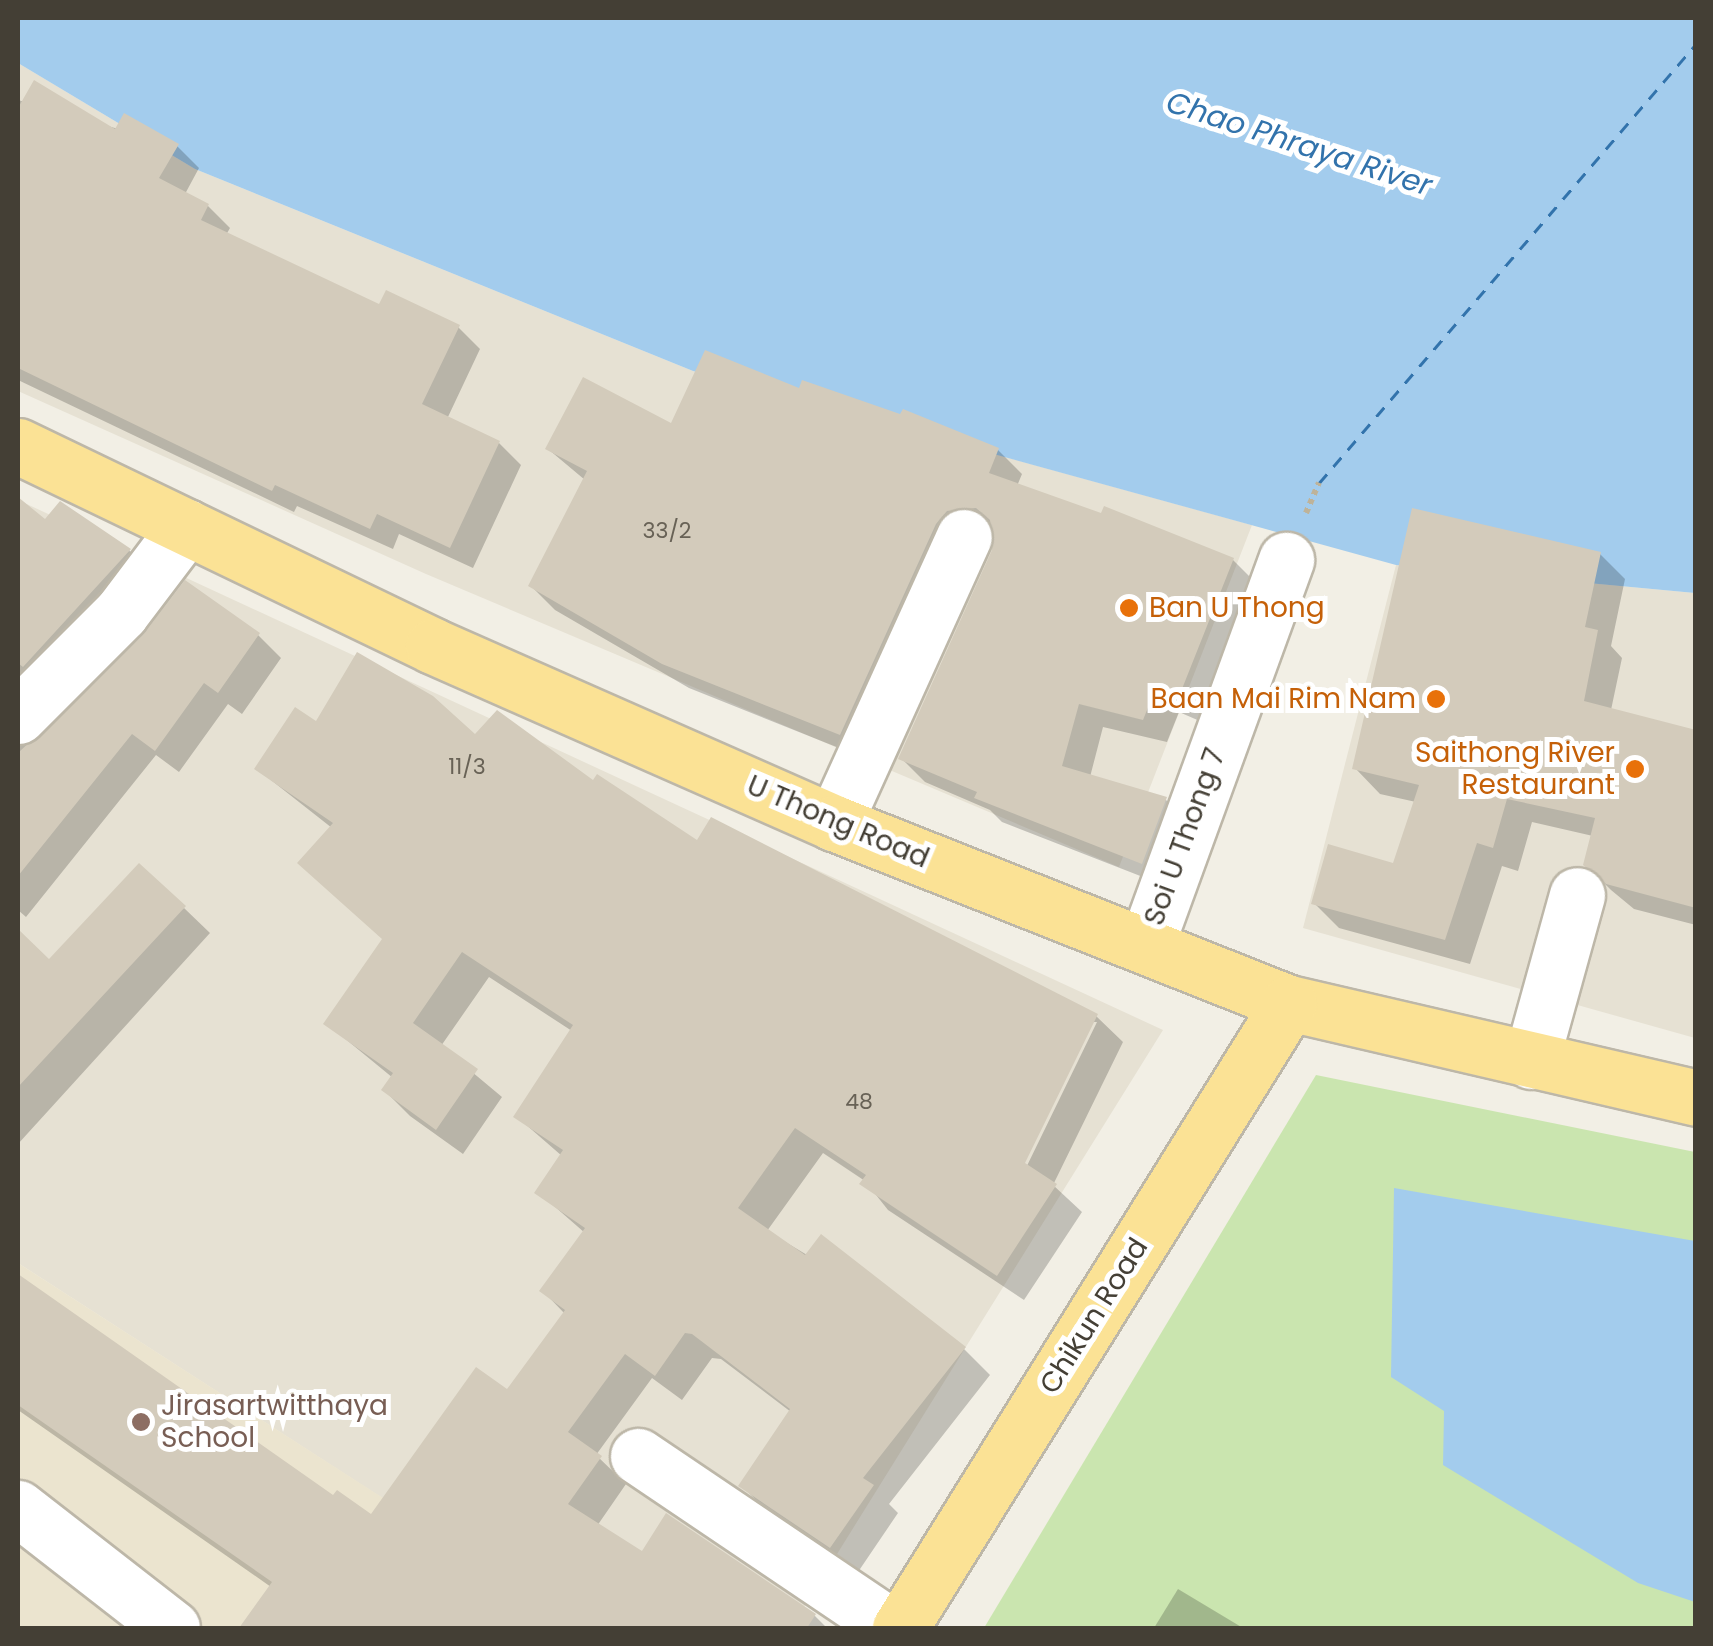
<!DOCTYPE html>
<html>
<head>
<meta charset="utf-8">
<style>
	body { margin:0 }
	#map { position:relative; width:1713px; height:1646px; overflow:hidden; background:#f2efe5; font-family:Poppins,sans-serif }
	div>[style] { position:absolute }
	.residential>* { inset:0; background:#e6e1d3 }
	.education>* { inset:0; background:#ebe4cf }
	.green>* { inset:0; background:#cae5af }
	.water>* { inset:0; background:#a3cced }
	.shadow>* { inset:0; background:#0003 }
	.ferry>* { height:2.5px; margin-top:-1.25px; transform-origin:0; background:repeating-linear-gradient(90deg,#3273ac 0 12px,transparent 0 22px) }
	.building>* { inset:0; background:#d3cbbb }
	.path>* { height:6px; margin-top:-3px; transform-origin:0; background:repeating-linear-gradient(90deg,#beb39a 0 5px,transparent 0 10px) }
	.roads { filter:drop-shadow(2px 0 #bdb7a8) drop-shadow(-2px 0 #bdb7a8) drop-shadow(0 2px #bdb7a8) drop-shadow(0 -2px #bdb7a8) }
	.minor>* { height:55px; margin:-27.5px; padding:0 27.5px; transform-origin:27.5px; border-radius:27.5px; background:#fff }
	.major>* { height:55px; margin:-27.5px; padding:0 27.5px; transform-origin:27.5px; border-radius:27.5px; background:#fbe295 }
	.dots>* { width:28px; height:28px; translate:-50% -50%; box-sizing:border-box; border:5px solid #fff; border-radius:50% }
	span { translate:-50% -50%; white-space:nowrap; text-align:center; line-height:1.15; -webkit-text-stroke:10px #fff; paint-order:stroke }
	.number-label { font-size:22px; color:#686256 }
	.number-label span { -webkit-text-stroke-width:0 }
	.food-label { font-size:28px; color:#c56008 }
	.left { translate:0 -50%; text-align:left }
	.right { translate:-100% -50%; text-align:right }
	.street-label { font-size:28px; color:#443f35 }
	.education-label { font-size:28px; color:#785e54 }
	.water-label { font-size:30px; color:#3273ac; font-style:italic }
	.frame { position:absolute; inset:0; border:20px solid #443f35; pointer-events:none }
</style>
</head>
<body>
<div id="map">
	<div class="residential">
		<div style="clip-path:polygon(18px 63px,195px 169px,693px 371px,1252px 525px,1119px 867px,426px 574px,18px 391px)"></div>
		<div style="clip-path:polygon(18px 500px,1163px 1030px,791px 1628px,483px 1628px,511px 1581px,18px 1263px)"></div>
		<div style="clip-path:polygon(1396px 565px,1695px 593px,1695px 1038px,1303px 928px)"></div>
	</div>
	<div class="education">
		<div style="clip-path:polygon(18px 1263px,512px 1581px,483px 1628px,18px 1628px)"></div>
	</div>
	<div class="green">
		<div style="clip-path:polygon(1316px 1075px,1695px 1152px,1695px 1628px,984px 1628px)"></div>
	</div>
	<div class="water">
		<div style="clip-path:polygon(18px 18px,1695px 18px,1695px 593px,1396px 565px,693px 371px,195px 169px,18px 63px)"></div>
		<div style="clip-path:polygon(1394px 1188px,1695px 1241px,1695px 1602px,1638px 1583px,1443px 1465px,1444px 1411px,1391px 1377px)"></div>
	</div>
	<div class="shadow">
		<div style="clip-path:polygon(18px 100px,177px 146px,199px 168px,185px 194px,208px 206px,230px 228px,226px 235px,380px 308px,458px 327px,480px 349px,447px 419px,499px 443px,521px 465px,473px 568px,399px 534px,393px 549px,297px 506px,294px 512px,18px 380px)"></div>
		<div style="clip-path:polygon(801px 391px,998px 450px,1022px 474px,1017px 486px,1233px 560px,1257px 584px,1202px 722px,1179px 712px,1167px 742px,1103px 727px,1090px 777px,1165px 799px,1189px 823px,1166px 886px,1002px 822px,990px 810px,925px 782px,901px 758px,995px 550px,993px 532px,971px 534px,864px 758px,689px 688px,555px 610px,531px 586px,585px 480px,548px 449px,672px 427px)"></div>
		<div style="clip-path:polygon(18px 501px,46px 523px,129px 550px,152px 573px,18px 718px)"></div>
		<div style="clip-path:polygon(1600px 554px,1625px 579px,1611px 646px,1622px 658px,1611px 710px,1696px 733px,1696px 925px,1634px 909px,1611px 890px,1585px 864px,1593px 836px,1532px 822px,1518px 871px,1502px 866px,1470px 964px,1339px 928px,1314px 903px,1395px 866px,1416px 802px,1380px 794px,1355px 768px)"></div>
		<div style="clip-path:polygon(258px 635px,281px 658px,242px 714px,228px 704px,179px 772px,156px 755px,26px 917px,18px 910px,18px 746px)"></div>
		<div style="clip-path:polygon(evenodd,316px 725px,475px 738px,593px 784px,698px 844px,1096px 1016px,1123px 1042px,1053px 1185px,1082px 1212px,1024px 1300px,888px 1210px,865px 1181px,823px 1153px,767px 1231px,964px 1349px,990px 1375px,889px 1504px,898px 1513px,858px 1572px,768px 1512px,742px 1486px,791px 1412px,721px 1359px,712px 1358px,682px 1400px,652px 1378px,596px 1455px,626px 1484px,597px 1526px,643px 1555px,815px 1616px,827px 1628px,242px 1628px,271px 1587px,18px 1410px,18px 1278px,334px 1499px,371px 1517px,508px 1392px,565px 1314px,542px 1290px,585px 1233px,538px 1192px,562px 1156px,516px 1116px,572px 1031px,489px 977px,441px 1046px,502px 1097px,463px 1154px,410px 1116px,384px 1090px,393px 1078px,326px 1023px,384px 940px,300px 863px,332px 828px,257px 769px,316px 725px,1091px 1022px,1097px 1022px,1022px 1176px,1017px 1174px,1091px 1022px)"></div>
		<div style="clip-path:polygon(184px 908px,210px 933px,18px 1144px,18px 933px,49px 962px)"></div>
		<div style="clip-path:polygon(1178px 1589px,1243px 1628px,1154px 1628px)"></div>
	</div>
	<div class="ferry">
		<div style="left:1319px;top:483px;width:579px;rotate:-49.35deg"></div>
	</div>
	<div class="building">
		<div style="clip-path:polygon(34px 80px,115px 129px,124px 113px,179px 144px,159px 178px,209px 204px,201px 220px,379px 304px,386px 290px,460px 325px,422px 404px,500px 441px,450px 548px,377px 514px,370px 529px,275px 485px,272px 491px,18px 368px,18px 108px)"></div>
		<div style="clip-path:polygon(705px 350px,799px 388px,802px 380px,900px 414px,903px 409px,999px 448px,989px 473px,1101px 513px,1104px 506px,1234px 558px,1178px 699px,1155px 690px,1143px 720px,1079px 704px,1062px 766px,1167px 797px,1142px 864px,974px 798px,977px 792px,898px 759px,992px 550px,990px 520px,976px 508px,947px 511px,936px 524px,840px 735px,662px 664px,528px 586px,587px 471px,545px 449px,583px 377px,671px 423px)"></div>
		<div style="clip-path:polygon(18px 497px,45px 519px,60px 501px,131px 549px,23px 667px,18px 663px)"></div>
		<div style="clip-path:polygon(1412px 508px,1601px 552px,1585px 627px,1598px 630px,1584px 701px,1696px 730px,1696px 908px,1606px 884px,1583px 865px,1595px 818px,1507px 799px,1493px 848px,1477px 843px,1445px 940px,1311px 904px,1328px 844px,1393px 863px,1419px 785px,1352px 769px)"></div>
		<div style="clip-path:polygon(185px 580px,260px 633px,218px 693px,204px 683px,155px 751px,132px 734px,18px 876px,18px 753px,143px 635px)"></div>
		<div style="clip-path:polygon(357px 652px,433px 696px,475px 734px,497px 710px,593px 780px,597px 774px,697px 840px,711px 817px,1098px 1014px,1025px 1163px,1057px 1184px,997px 1276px,859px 1184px,866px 1175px,795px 1128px,738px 1208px,805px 1255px,821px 1234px,966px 1347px,863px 1478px,874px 1485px,830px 1548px,738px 1486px,790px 1409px,692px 1334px,685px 1333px,655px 1376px,625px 1354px,568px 1432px,602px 1456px,568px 1504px,642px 1551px,666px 1513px,816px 1614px,807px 1628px,239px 1628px,272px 1582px,18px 1405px,18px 1274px,333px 1495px,337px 1490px,371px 1514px,476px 1367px,507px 1389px,565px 1310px,539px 1291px,585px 1228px,534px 1193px,563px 1150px,513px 1117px,573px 1025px,462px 952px,413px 1023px,478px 1069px,436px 1130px,381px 1090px,393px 1073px,323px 1024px,382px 939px,297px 863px,333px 823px,254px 769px,295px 707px,316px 721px)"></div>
		<div style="clip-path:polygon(139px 863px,186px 906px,18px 1087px,18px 929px,49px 959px)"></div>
	</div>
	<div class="path">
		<div style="left:1306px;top:513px;width:33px;rotate:-67deg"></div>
	</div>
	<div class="roads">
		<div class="minor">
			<div style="left:18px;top:716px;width:146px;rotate:-45deg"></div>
			<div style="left:121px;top:613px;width:108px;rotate:-52.9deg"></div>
			<div style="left:834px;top:823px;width:314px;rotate:-65.6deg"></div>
			<div style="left:1146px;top:945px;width:410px;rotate:-70deg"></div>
			<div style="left:1531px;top:1061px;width:172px;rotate:-74.5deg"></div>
			<div style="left:638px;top:1456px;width:308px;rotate:34deg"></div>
			<div style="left:18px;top:1508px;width:195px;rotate:37.9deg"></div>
		</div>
		<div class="major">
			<div style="left:18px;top:446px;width:461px;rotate:25.7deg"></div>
			<div style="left:433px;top:646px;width:438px;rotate:23.8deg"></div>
			<div style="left:834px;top:823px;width:489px;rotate:21.6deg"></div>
			<div style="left:1289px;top:1003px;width:418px;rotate:13.1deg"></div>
			<div style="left:900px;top:1628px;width:736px;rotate:-58.1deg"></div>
		</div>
	</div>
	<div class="dots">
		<div style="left:1129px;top:608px;background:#e8710a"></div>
		<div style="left:1436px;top:699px;background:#e8710a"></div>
		<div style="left:1635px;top:769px;background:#e8710a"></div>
		<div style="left:141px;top:1422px;background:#8d6e63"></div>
	</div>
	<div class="number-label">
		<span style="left:667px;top:531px">33/2</span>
		<span style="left:467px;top:767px">11/3</span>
		<span style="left:859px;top:1102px">48</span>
	</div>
	<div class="food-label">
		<span class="left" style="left:1149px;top:608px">Ban U Thong</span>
		<span class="right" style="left:1416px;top:699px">Baan Mai Rim Nam</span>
		<span class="right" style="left:1615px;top:769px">Saithong River<br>Restaurant</span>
	</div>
	<div class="street-label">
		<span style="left:838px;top:822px;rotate:23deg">U Thong Road</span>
		<span style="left:1185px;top:837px;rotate:-70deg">Soi U Thong 7</span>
		<span style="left:1094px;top:1316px;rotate:-58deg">Chikun Road</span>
	</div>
	<div class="education-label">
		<span class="left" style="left:161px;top:1422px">Jirasartwitthaya<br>School</span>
	</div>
	<div class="water-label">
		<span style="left:1299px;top:144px;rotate:18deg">Chao Phraya River</span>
	</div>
	<div class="frame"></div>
</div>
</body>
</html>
